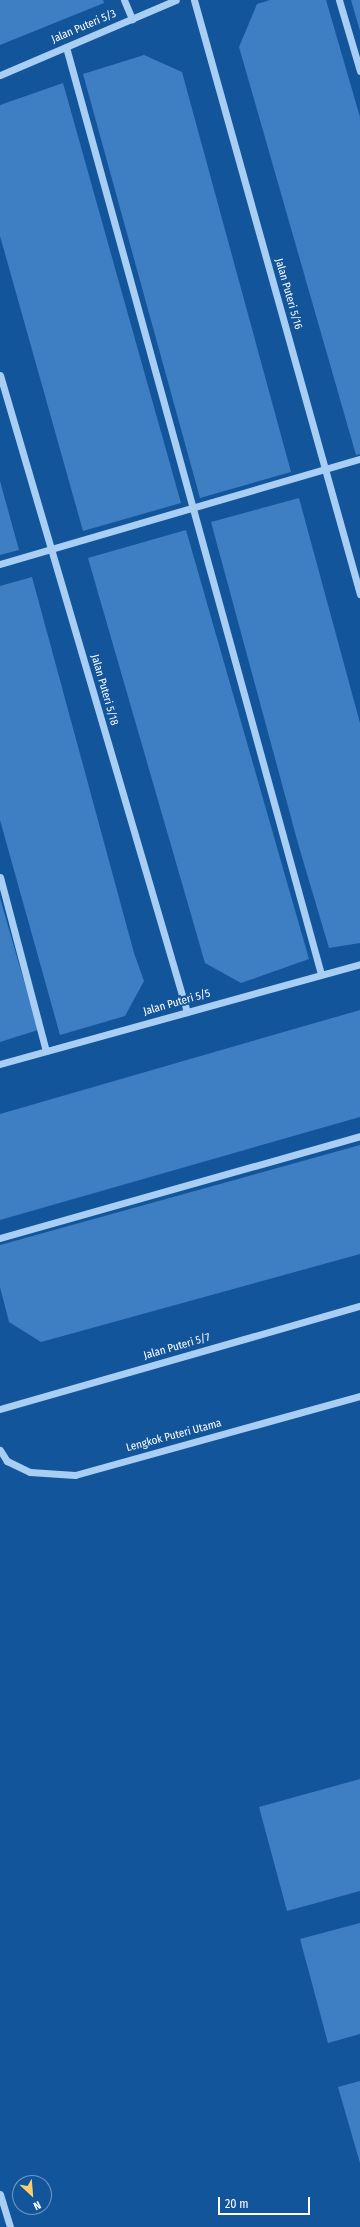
<!DOCTYPE html>
<html>
<head>
<meta charset="utf-8">
<style>
	body { margin:0 }
	#map { position:relative; width:360px; height:2227px; overflow:hidden; background:#13559b; font-family:"Fira Sans Condensed",sans-serif }
	div>[style] { position:absolute }
	.building>* { inset:0; background:#3d7fc2 }
	.minor>* { height:7px; margin:-3.5px; padding:0 3.5px; transform-origin:3.5px; border-radius:3.5px; background:#a8cef3 }
	span { translate:-50% -50%; white-space:nowrap; text-align:center; line-height:1.15; -webkit-text-stroke:4px #13559b; paint-order:stroke }
	.street-label { font-size:11px; color:#fff }
	.north { position:absolute; left:12px; top:2175px; width:40px; height:40px; box-sizing:border-box; background:#13559b; border:1px solid #7199c3; border-radius:50%; rotate:154deg; font-size:11px; font-weight:700; line-height:16px; text-align:center; color:#fff }
	.north::after { content:''; display:block; margin:auto; width:14px; height:18px; background:#ffcd6b; clip-path:polygon(50% 0,100% 100%,50% 72%,0 100%) }
	.scale { position:absolute; left:218px; top:2197px; width:92px; height:18px; box-sizing:border-box; border:2px solid #fff; border-top:0; padding-left:5px; font-size:12px; line-height:14px; white-space:nowrap; color:#fff; -webkit-text-stroke:3px #13559b; paint-order:stroke }
</style>
</head>
<body>
<div id="map">
	<div class="building">
		<div style="clip-path:polygon(0 0,103px 0,104px 3px,0 45px)"></div>
		<div style="clip-path:polygon(270px 0,326px 0,360px 117px,360px 454px,356px 455px,239px 47px,257px 4px)"></div>
		<div style="clip-path:polygon(351px 0,360px 0,360px 31px)"></div>
		<div style="clip-path:polygon(144px 55px,182px 72px,291px 472px,200px 498px,83px 74px)"></div>
		<div style="clip-path:polygon(63px 83px,181px 503px,83px 531px,0 236px,0 105px)"></div>
		<div style="clip-path:polygon(0 481px,19px 550px,0 555px)"></div>
		<div style="clip-path:polygon(299px 498px,360px 723px,360px 943px,329px 948px,299px 847px,211px 522px)"></div>
		<div style="clip-path:polygon(186px 530px,309px 959px,241px 983px,205px 963px,88px 558px)"></div>
		<div style="clip-path:polygon(32px 577px,134px 953px,144px 981px,125px 1016px,60px 1035px,0 820px,0 586px)"></div>
		<div style="clip-path:polygon(0 898px,38px 1030px,0 1042px)"></div>
		<div style="clip-path:polygon(360px 1010px,360px 1117px,0 1220px,0 1114px)"></div>
		<div style="clip-path:polygon(360px 1145px,360px 1254px,41px 1342px,9px 1322px,0 1287px,0 1245px)"></div>
		<div style="clip-path:polygon(360px 1779px,360px 1891px,287px 1911px,259px 1807px)"></div>
		<div style="clip-path:polygon(360px 1923px,360px 2034px,328px 2043px,300px 1939px)"></div>
		<div style="clip-path:polygon(360px 2081px,360px 2163px,338px 2087px)"></div>
	</div>
	<div class="minor">
		<div style="left:124px;top:0;width:21px;rotate:67deg"></div>
		<div style="left:194px;top:0;width:617px;rotate:74.39deg"></div>
		<div style="left:339px;top:0;width:74px;rotate:73.5deg"></div>
		<div style="left:66px;top:47px;width:961px;rotate:74.62deg"></div>
		<div style="left:0;top:75px;width:191px;rotate:-23.1deg"></div>
		<div style="left:0;top:375px;width:664px;rotate:73.64deg"></div>
		<div style="left:0;top:564px;width:375px;rotate:-16.3deg"></div>
		<div style="left:0;top:877px;width:180px;rotate:75.2deg"></div>
		<div style="left:0;top:1064px;width:374px;rotate:-15.5deg"></div>
		<div style="left:0;top:1238px;width:374px;rotate:-15.8deg"></div>
		<div style="left:0;top:1409px;width:374px;rotate:-16deg"></div>
		<div style="left:0;top:1450px;width:13px;rotate:58deg"></div>
		<div style="left:7px;top:1461px;width:25px;rotate:26deg"></div>
		<div style="left:30px;top:1472px;width:45px;rotate:3.8deg"></div>
		<div style="left:75px;top:1475px;width:296px;rotate:-15.5deg"></div>
		<div style="left:0;top:2194px;width:34px;rotate:73deg"></div>
	</div>
	<div class="street-label">
		<span style="left:84px;top:27px;rotate:-23deg">Jalan Puteri 5/3</span>
		<span style="left:288px;top:294px;rotate:74deg">Jalan Puteri 5/16</span>
		<span style="left:104px;top:690px;rotate:74deg">Jalan Puteri 5/18</span>
		<span style="left:177px;top:1003px;rotate:-16deg">Jalan Puteri 5/5</span>
		<span style="left:177px;top:1347px;rotate:-16deg">Jalan Puteri 5/7</span>
		<span style="left:174px;top:1436px;rotate:-15deg">Lengkok Puteri Utama</span>
	</div>
	<div class="north">N</div>
	<div class="scale">20 m</div>
</div>
</body>
</html>
